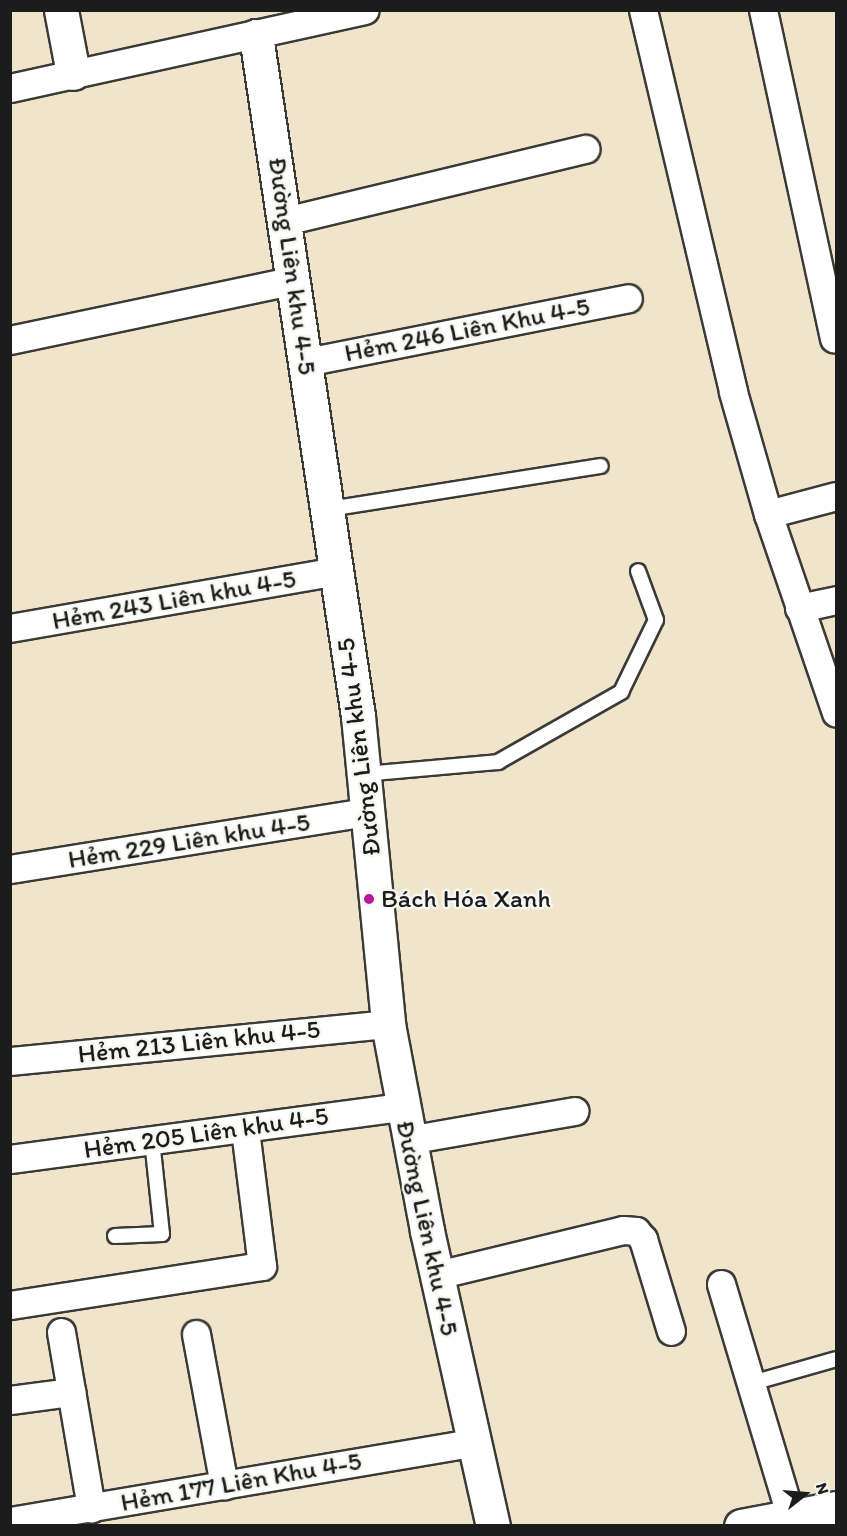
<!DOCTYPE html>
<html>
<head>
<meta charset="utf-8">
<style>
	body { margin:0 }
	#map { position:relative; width:847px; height:1536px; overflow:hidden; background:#f0e4cb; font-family:Itim,sans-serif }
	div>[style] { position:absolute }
	.roads { filter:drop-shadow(2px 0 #3c3a36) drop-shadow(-2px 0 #3c3a36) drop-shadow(0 2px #3c3a36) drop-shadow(0 -2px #3c3a36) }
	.lane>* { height:14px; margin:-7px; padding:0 7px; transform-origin:7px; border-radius:7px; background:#fff }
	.street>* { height:27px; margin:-13.5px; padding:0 13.5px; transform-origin:13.5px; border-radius:13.5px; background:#fff }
	.secondary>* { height:33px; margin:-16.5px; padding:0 16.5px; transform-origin:16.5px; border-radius:16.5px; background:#fff }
	.dots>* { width:16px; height:16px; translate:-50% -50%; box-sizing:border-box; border:3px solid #f6f6f2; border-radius:50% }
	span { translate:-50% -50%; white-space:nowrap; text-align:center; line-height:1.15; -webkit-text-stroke:5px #f6f6f2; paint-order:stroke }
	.street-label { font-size:26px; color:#1c1c1c }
	.poi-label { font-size:26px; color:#1c1c1c }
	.left { translate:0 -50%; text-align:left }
	.frame { position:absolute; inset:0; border:12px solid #1c1c1c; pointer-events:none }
	.north { position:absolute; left:775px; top:1464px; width:60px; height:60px; -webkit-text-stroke:4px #f6f6f2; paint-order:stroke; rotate:73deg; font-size:16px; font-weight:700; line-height:24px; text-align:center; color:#1c1c1c }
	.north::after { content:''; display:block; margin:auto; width:21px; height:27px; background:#1c1c1c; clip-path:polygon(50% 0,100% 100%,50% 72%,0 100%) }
</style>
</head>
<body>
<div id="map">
	<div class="roads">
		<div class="lane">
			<div style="left:329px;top:509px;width:275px;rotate:-9deg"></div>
			<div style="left:364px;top:774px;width:135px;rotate:-5.1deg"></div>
			<div style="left:498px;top:762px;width:142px;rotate:-29.6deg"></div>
			<div style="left:621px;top:692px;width:80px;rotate:-64.1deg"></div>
			<div style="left:656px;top:620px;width:52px;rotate:-110.2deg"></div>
			<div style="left:115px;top:1236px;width:47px;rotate:-2.4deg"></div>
			<div style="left:162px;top:1234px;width:94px;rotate:-96.1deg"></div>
			<div style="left:752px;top:1383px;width:87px;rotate:-15.9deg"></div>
		</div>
		<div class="street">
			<div style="left:643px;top:10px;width:392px;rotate:76.7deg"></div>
			<div style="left:733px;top:392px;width:127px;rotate:74deg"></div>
			<div style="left:768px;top:514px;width:210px;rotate:71.1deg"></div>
			<div style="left:763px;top:10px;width:336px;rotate:77.8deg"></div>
			<div style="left:10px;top:88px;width:363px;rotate:-12.4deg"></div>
			<div style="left:285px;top:221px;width:309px;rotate:-13.5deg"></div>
			<div style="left:10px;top:340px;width:290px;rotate:-11.9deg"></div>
			<div style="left:306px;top:362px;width:328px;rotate:-11.2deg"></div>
			<div style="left:768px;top:514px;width:70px;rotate:-14.8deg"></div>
			<div style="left:799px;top:608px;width:38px;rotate:-12deg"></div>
			<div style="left:10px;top:628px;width:332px;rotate:-9.9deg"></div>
			<div style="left:10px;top:869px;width:362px;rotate:-9.1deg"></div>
			<div style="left:10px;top:1061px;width:380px;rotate:-5.6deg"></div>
			<div style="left:408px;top:1140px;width:169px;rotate:-9.9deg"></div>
			<div style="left:10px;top:1159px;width:395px;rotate:-7.6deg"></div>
			<div style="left:437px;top:1275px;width:191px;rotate:-13.6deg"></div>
			<div style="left:623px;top:1230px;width:13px;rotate:4deg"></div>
			<div style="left:636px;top:1231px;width:11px;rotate:49deg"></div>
			<div style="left:643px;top:1239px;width:96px;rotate:73.1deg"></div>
			<div style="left:721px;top:1284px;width:243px;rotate:73.3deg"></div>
			<div style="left:10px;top:1305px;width:255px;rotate:-8.8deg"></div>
			<div style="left:262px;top:1266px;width:138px;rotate:-97.1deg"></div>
			<div style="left:61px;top:1332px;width:179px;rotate:80.3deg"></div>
			<div style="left:196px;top:1334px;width:154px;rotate:79.5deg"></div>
			<div style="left:10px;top:1400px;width:62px;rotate:-7.5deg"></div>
			<div style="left:10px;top:1521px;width:469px;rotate:-9.6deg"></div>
		</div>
		<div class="secondary">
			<div style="left:61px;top:10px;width:64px;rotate:79.2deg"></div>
			<div style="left:256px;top:36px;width:688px;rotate:81.47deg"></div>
			<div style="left:358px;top:716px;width:309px;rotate:84.4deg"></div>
			<div style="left:388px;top:1024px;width:211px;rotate:79.3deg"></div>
			<div style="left:427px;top:1231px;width:302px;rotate:77.4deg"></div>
			<div style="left:741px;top:1526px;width:97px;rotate:-10.7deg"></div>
		</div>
	</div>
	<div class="dots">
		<div style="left:369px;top:899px;background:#b5179e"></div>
	</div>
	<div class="street-label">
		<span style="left:292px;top:266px;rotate:82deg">Đường Liên khu 4-5</span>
		<span style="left:467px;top:330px;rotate:-11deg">Hẻm 246 Liên Khu 4-5</span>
		<span style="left:174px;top:600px;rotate:-10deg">Hẻm 243 Liên khu 4-5</span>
		<span style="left:359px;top:747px;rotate:-97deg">Đường Liên khu 4-5</span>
		<span style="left:189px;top:841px;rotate:-9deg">Hẻm 229 Liên khu 4-5</span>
		<span style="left:199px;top:1042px;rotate:-6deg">Hẻm 213 Liên khu 4-5</span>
		<span style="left:206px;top:1133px;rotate:-8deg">Hẻm 205 Liên khu 4-5</span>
		<span style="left:427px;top:1228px;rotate:78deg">Đường Liên khu 4-5</span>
		<span style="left:241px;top:1482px;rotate:-10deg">Hẻm 177 Liên Khu 4-5</span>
	</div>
	<div class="poi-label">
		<span class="left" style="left:381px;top:899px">Bách Hóa Xanh</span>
	</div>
	<div class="frame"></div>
	<div class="north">N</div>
</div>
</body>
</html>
